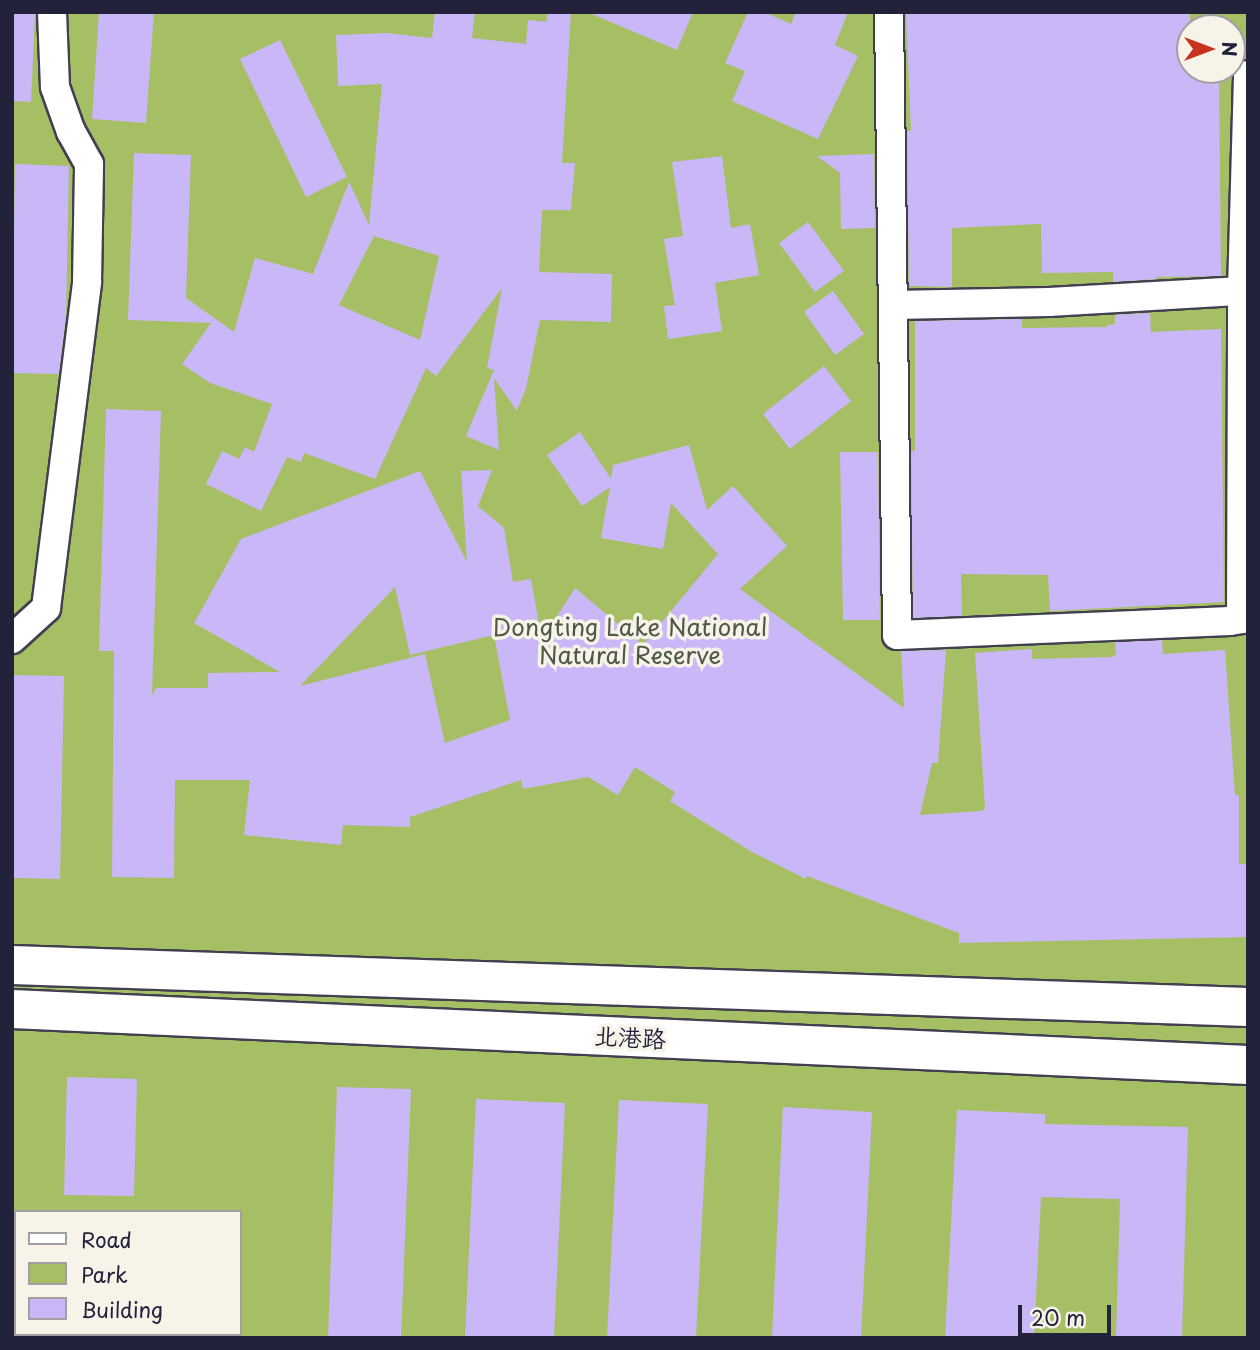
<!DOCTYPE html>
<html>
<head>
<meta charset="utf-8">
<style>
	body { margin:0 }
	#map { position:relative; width:1260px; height:1350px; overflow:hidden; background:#efe5ca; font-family:"Playpen Sans","LXGW WenKai TC",sans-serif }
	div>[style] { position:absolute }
	.green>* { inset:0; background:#a6bf64 }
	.building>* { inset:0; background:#cab7f8 }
	.roads { filter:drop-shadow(2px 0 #413f50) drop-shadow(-2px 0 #413f50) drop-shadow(0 2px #413f50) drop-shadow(0 -2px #413f50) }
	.minor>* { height:28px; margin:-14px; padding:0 14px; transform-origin:14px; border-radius:14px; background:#fff }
	.secondary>* { height:38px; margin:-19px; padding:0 19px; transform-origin:19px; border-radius:19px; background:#fff }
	span { translate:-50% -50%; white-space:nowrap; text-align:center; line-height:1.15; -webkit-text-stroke:7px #f7f3e8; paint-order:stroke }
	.park-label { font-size:24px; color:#505949 }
	.street-label { font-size:24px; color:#22223b }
	.frame { position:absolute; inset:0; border:14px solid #22223b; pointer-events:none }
	.legend { position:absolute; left:14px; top:1210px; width:228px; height:126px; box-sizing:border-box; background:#f7f3e8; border:2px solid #a29fa3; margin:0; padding:9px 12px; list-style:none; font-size:21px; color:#22223b }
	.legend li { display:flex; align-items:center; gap:14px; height:35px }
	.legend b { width:35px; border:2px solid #a29fa3 }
	.north { position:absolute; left:1176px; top:14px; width:70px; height:70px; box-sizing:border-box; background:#f7f3e8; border:2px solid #a29fa3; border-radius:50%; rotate:90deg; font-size:19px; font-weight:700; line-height:28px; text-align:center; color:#22223b }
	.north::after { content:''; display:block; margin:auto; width:24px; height:32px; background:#c8321e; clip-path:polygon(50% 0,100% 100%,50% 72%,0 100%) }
	.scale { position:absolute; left:1018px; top:1305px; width:93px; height:32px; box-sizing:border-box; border:4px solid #22223b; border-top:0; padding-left:9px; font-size:21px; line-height:24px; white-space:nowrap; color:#22223b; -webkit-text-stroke:5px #f7f3e8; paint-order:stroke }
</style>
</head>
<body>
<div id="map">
	<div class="green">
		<div style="clip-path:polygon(evenodd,12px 12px,1248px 12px,1248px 1338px,12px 1338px,12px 12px,1190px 28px,1232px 28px,1232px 70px,1190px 70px,1190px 28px,12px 12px,16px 1212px,240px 1212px,240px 1334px,16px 1334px,16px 1212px)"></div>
	</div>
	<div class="building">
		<div style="clip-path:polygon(12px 12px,35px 12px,31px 102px,12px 101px)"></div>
		<div style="clip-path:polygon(99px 12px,154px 12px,146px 123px,92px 119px)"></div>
		<div style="clip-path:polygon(evenodd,435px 12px,475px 12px,472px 38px,526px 44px,528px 20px,546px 22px,548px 12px,571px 12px,562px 163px,575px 163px,571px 210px,542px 210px,539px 272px,612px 274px,611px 322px,540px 320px,526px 388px,517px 411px,494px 378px,499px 450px,466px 436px,494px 370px,487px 368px,502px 288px,436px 376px,426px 368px,375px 479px,304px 453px,301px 462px,287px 457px,261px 511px,206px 484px,222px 451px,239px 459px,245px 447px,254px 452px,272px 404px,210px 383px,182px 364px,211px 323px,128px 320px,134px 153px,191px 155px,186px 298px,234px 332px,255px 258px,313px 274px,349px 182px,369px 225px,382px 84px,338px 86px,336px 35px,387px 33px,432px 38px,435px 12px,374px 236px,439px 256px,420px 340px,339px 305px,374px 236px)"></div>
		<div style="clip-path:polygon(587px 12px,693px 12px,677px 50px)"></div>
		<div style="clip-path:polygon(748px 12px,764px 12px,791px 24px,796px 12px,848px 12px,835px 45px,858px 56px,818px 139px,732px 101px,745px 71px,725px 63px)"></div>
		<div style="clip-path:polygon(906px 12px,1190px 12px,1190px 70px,1219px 70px,1221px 276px,1157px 277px,1157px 279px,1113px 282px,1113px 272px,1042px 273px,1041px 224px,952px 228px,952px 287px,909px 286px,907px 131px,911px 131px)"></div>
		<div style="clip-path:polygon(280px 40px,347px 177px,306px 197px,240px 59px)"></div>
		<div style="clip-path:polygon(874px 154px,875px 228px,841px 229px,840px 173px,817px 156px)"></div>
		<div style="clip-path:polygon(722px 156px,731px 228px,750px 224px,759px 275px,715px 283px,722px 331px,668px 339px,664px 306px,675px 305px,664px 239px,683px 236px,672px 162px)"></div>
		<div style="clip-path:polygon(15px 164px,69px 166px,66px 315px,59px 374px,12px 373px)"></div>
		<div style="clip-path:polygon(808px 222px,844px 271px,815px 292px,779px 243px)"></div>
		<div style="clip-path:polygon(833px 291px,864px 334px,835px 355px,804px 312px)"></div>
		<div style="clip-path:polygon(1150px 313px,1151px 332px,1221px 329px,1224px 602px,1050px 611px,1048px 575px,961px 574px,962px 616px,913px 618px,911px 451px,915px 451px,915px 321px,1022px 319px,1022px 328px,1107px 327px,1107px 325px,1115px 324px,1115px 315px)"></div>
		<div style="clip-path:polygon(824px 366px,851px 401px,790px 449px,763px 414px)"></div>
		<div style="clip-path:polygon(evenodd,106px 409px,161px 411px,152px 695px,156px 688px,208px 688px,208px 673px,280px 672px,194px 623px,241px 539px,420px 471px,467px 562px,461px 471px,492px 470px,478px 506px,504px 528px,513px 582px,531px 579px,542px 640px,575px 588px,643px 645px,718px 554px,671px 503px,663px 549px,601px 538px,610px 487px,582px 506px,547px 455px,580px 432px,611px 479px,613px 465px,689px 445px,707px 510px,733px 486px,787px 546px,740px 589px,904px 708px,901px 651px,946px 650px,938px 763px,932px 763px,920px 815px,982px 811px,985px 808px,975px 653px,1032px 649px,1032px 659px,1112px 657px,1116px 654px,1115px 642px,1162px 640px,1163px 654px,1225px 650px,1235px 795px,1239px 795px,1239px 864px,1248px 864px,1248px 937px,959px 943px,959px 933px,807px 876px,806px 879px,752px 852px,670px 801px,675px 792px,635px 767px,618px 795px,588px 777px,523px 789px,521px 780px,410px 817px,410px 827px,343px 825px,341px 845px,244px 835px,250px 780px,175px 780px,174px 878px,112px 877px,114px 651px,99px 651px,106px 409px,395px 587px,410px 655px,494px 635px,510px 720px,445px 743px,425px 654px,300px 686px,395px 587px)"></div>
		<div style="clip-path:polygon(840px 452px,878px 452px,880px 620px,843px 620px)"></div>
		<div style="clip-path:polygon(12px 675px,64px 676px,60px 879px,12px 878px)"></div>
		<div style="clip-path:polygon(67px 1077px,137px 1079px,134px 1196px,64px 1195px)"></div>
		<div style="clip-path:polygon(337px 1087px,411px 1089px,401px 1338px,328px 1338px)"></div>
		<div style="clip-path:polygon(476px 1099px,565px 1103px,554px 1338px,465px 1338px)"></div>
		<div style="clip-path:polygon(619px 1100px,708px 1104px,696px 1338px,607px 1338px)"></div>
		<div style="clip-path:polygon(783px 1107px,872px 1112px,861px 1338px,772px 1338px)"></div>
		<div style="clip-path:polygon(957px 1110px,1045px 1114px,1045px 1124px,1188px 1127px,1182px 1338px,1116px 1338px,1120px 1199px,1041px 1197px,1034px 1338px,945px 1338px)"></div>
	</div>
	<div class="roads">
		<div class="minor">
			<div style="left:889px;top:12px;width:623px;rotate:89.26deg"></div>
			<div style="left:897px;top:635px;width:333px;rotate:-2.4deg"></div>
			<div style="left:1230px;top:621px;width:18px;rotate:-9deg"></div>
			<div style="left:893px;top:305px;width:156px;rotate:-1.1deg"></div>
			<div style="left:1049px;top:302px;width:193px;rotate:-3.3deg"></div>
			<div style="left:1241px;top:619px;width:328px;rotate:-89.8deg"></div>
			<div style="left:1242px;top:291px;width:216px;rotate:-88.4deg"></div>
			<div style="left:12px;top:639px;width:46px;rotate:-42.4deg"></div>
			<div style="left:46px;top:608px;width:329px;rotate:-82.8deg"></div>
			<div style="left:87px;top:282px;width:118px;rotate:-89deg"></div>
			<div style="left:89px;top:164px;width:37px;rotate:-119deg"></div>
			<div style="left:71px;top:132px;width:48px;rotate:-109.6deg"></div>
			<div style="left:55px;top:87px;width:75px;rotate:-92.3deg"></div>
		</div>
		<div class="secondary">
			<div style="left:12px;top:965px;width:1237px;rotate:1.95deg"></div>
			<div style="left:12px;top:1009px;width:1237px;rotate:2.59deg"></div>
		</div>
	</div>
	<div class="park-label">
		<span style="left:630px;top:641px">Dongting Lake National<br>Natural Reserve</span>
	</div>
	<div class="street-label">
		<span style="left:630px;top:1037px;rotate:3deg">北港路</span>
	</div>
	<div class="frame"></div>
	<ul class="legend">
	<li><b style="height:9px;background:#fff"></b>Road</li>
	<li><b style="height:19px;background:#a6bf64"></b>Park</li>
	<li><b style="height:19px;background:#cab7f8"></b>Building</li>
	</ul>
	<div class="north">N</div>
	<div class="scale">20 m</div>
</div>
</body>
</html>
